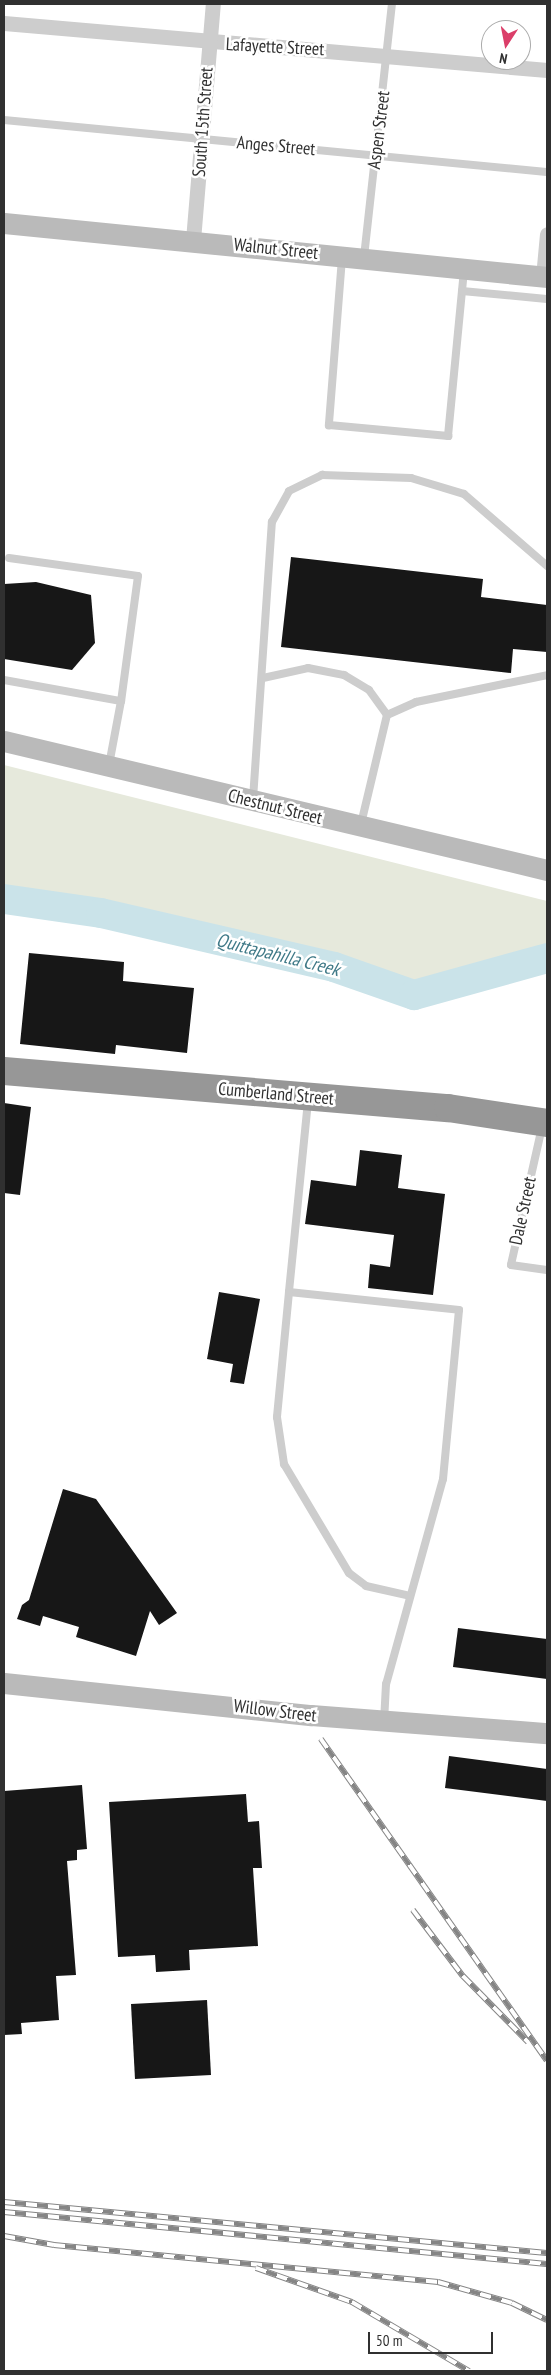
<!DOCTYPE html>
<html>
<head>
<meta charset="utf-8">
<style>
	body { margin:0 }
	#map { position:relative; width:551px; height:2375px; overflow:hidden; background:#fff; font-family:"PT Sans Narrow",sans-serif }
	div>[style] { position:absolute }
	.green>* { inset:0; background:#e6e9dc }
	.river>* { height:30px; margin:-15px; padding:0 15px; transform-origin:15px; border-radius:15px; background:#cae3e9 }
	.building>* { inset:0; background:#171717 }
	.lane>* { height:8px; margin:-4px; padding:0 4px; transform-origin:4px; border-radius:4px; background:#cdcdcd }
	.street>* { height:15px; margin:-7.5px; padding:0 7.5px; transform-origin:7.5px; border-radius:7.5px; background:#cdcdcd }
	.secondary>* { height:21px; margin:-10.5px; padding:0 10.5px; transform-origin:10.5px; border-radius:10.5px; background:#bababa }
	.highway>* { height:28px; margin:-14px; padding:0 14px; transform-origin:14px; border-radius:14px; background:#979797 }
	.rail>* { height:5.5px; margin-top:-2.75px; transform-origin:0; background:repeating-linear-gradient(90deg,#fff 0 11px,#858585 0 22px); box-sizing:border-box; border-block:1px solid #858585 }
	span { translate:-50% -50%; white-space:nowrap; text-align:center; line-height:1.15; -webkit-text-stroke:5px #fff; paint-order:stroke }
	.street-label { font-size:18px; color:#303030 }
	.water-label { font-size:19px; color:#407a88; font-style:italic }
	.frame { position:absolute; inset:0; border:5px solid #303030; pointer-events:none }
	.north { position:absolute; left:481px; top:20px; width:50px; height:50px; box-sizing:border-box; background:#fff; border:1px solid #acacac; border-radius:50%; rotate:191deg; font-size:14px; font-weight:700; line-height:20px; text-align:center; color:#303030 }
	.north::after { content:''; display:block; margin:auto; width:18px; height:22px; background:#db3e69; clip-path:polygon(50% 0,100% 100%,50% 72%,0 100%) }
	.scale { position:absolute; left:368px; top:2332px; width:125px; height:22px; box-sizing:border-box; border:2px solid #303030; border-top:0; padding-left:6px; font-size:15px; line-height:18px; white-space:nowrap; color:#303030; -webkit-text-stroke:4px #fff; paint-order:stroke }
</style>
</head>
<body>
<div id="map">
	<div class="green">
		<div style="clip-path:polygon(4px 765px,547px 901px,547px 949px,424px 984px,405px 984px,335px 957px,94px 901px,4px 890px)"></div>
	</div>
	<div class="river">
		<div style="left:4px;top:899px;width:98px;rotate:8.2deg"></div>
		<div style="left:101px;top:913px;width:239px;rotate:13deg"></div>
		<div style="left:334px;top:967px;width:85px;rotate:19.3deg"></div>
		<div style="left:414px;top:995px;width:138px;rotate:-15.5deg"></div>
	</div>
	<div class="building">
		<div style="clip-path:polygon(291px 557px,483px 579px,481px 597px,547px 605px,547px 652px,513px 649px,511px 673px,281px 647px)"></div>
		<div style="clip-path:polygon(36px 582px,91px 595px,95px 643px,72px 670px,4px 659px,4px 584px)"></div>
		<div style="clip-path:polygon(29px 953px,124px 962px,123px 981px,194px 988px,187px 1053px,116px 1045px,115px 1054px,20px 1044px)"></div>
		<div style="clip-path:polygon(4px 1103px,31px 1107px,20px 1195px,4px 1193px)"></div>
		<div style="clip-path:polygon(360px 1150px,402px 1155px,398px 1188px,445px 1194px,433px 1295px,368px 1288px,370px 1264px,390px 1267px,394px 1235px,305px 1224px,311px 1180px,356px 1186px)"></div>
		<div style="clip-path:polygon(219px 1292px,260px 1299px,244px 1384px,230px 1382px,233px 1364px,207px 1359px)"></div>
		<div style="clip-path:polygon(63px 1489px,96px 1499px,177px 1613px,159px 1625px,150px 1611px,136px 1656px,76px 1637px,79px 1627px,43px 1616px,40px 1626px,17px 1619px,22px 1605px,29px 1600px)"></div>
		<div style="clip-path:polygon(458px 1628px,547px 1639px,547px 1679px,453px 1667px)"></div>
		<div style="clip-path:polygon(449px 1756px,547px 1769px,547px 1801px,445px 1788px)"></div>
		<div style="clip-path:polygon(82px 1785px,87px 1849px,77px 1850px,77px 1860px,67px 1861px,76px 1975px,56px 1976px,59px 2020px,21px 2023px,22px 2034px,4px 2035px,4px 1791px)"></div>
		<div style="clip-path:polygon(246px 1794px,248px 1822px,259px 1821px,262px 1868px,253px 1868px,258px 1946px,189px 1950px,190px 1970px,156px 1972px,155px 1955px,118px 1957px,109px 1802px)"></div>
		<div style="clip-path:polygon(207px 2000px,211px 2075px,135px 2079px,131px 2004px)"></div>
	</div>
	<div class="lane">
		<div style="left:4px;top:120px;width:545px;rotate:5.47deg"></div>
		<div style="left:364px;top:257px;width:255px;rotate:-83.7deg"></div>
		<div style="left:342px;top:258px;width:168px;rotate:94.5deg"></div>
		<div style="left:329px;top:425px;width:120px;rotate:5.3deg"></div>
		<div style="left:448px;top:436px;width:167px;rotate:-84.5deg"></div>
		<div style="left:462px;top:291px;width:85px;rotate:5.4deg"></div>
		<div style="left:9px;top:558px;width:130px;rotate:7.9deg"></div>
		<div style="left:138px;top:576px;width:126px;rotate:97.7deg"></div>
		<div style="left:263px;top:678px;width:46px;rotate:-12.5deg"></div>
		<div style="left:308px;top:668px;width:37px;rotate:11deg"></div>
		<div style="left:344px;top:675px;width:29px;rotate:31deg"></div>
		<div style="left:369px;top:690px;width:31px;rotate:54deg"></div>
		<div style="left:4px;top:680px;width:119px;rotate:10.2deg"></div>
		<div style="left:121px;top:701px;width:65px;rotate:100.6deg"></div>
		<div style="left:253px;top:799px;width:278px;rotate:-86.1deg"></div>
		<div style="left:272px;top:522px;width:35px;rotate:-61deg"></div>
		<div style="left:289px;top:491px;width:37px;rotate:-26deg"></div>
		<div style="left:322px;top:475px;width:89px;rotate:1.9deg"></div>
		<div style="left:411px;top:478px;width:55px;rotate:16.8deg"></div>
		<div style="left:464px;top:494px;width:110px;rotate:40.9deg"></div>
		<div style="left:361px;top:824px;width:112px;rotate:-76.6deg"></div>
		<div style="left:387px;top:715px;width:32px;rotate:-24deg"></div>
		<div style="left:416px;top:702px;width:134px;rotate:-11.6deg"></div>
		<div style="left:308px;top:1101px;width:192px;rotate:95.7deg"></div>
		<div style="left:289px;top:1292px;width:171px;rotate:6deg"></div>
		<div style="left:459px;top:1310px;width:170px;rotate:95.4deg"></div>
		<div style="left:443px;top:1479px;width:213px;rotate:105.5deg"></div>
		<div style="left:386px;top:1684px;width:36px;rotate:93deg"></div>
		<div style="left:542px;top:1127px;width:141px;rotate:102.7deg"></div>
		<div style="left:511px;top:1265px;width:36px;rotate:8deg"></div>
		<div style="left:289px;top:1292px;width:126px;rotate:95.5deg"></div>
		<div style="left:277px;top:1417px;width:48px;rotate:81.5deg"></div>
		<div style="left:284px;top:1464px;width:127px;rotate:59.2deg"></div>
		<div style="left:349px;top:1573px;width:21px;rotate:37deg"></div>
		<div style="left:366px;top:1586px;width:45px;rotate:12.8deg"></div>
	</div>
	<div class="street">
		<div style="left:4px;top:23px;width:545px;rotate:4.95deg"></div>
		<div style="left:193px;top:240px;width:237px;rotate:-85.2deg"></div>
		<div style="left:543px;top:277px;width:43px;rotate:-84.7deg"></div>
	</div>
	<div class="secondary">
		<div style="left:4px;top:223px;width:546px;rotate:5.68deg"></div>
		<div style="left:4px;top:741px;width:558px;rotate:13.36deg"></div>
		<div style="left:4px;top:1683px;width:309px;rotate:6deg"></div>
		<div style="left:311px;top:1715px;width:237px;rotate:4.4deg"></div>
	</div>
	<div class="highway">
		<div style="left:4px;top:1071px;width:446px;rotate:4.8deg"></div>
		<div style="left:448px;top:1108px;width:100px;rotate:8.6deg"></div>
	</div>
	<div class="rail">
		<div style="left:321px;top:1739px;width:393px;rotate:54.9deg"></div>
		<div style="left:413px;top:1910px;width:83px;rotate:52.9deg"></div>
		<div style="left:463px;top:1976px;width:93px;rotate:45.4deg"></div>
		<div style="left:4px;top:2202px;width:545px;rotate:5.37deg"></div>
		<div style="left:4px;top:2212px;width:545px;rotate:5.47deg"></div>
		<div style="left:4px;top:2236px;width:51px;rotate:10.2deg"></div>
		<div style="left:54px;top:2245px;width:386px;rotate:5.5deg"></div>
		<div style="left:438px;top:2282px;width:77px;rotate:15.8deg"></div>
		<div style="left:512px;top:2303px;width:39px;rotate:26deg"></div>
		<div style="left:256px;top:2268px;width:102px;rotate:19.5deg"></div>
		<div style="left:352px;top:2302px;width:136px;rotate:30.5deg"></div>
	</div>
	<div class="street-label">
		<span style="left:275px;top:47px;rotate:3deg">Lafayette Street</span>
		<span style="left:203px;top:122px;rotate:-86deg">South 15th Street</span>
		<span style="left:379px;top:130px;rotate:-83deg">Aspen Street</span>
		<span style="left:276px;top:146px;rotate:5deg">Anges Street</span>
		<span style="left:276px;top:249px;rotate:6deg">Walnut Street</span>
		<span style="left:275px;top:807px;rotate:14deg">Chestnut Street</span>
		<span style="left:276px;top:1094px;rotate:5deg">Cumberland Street</span>
		<span style="left:523px;top:1211px;rotate:-78deg">Dale Street</span>
		<span style="left:275px;top:1711px;rotate:7deg">Willow Street</span>
	</div>
	<div class="water-label">
		<span style="left:278px;top:955px;rotate:14deg">Quittapahilla Creek</span>
	</div>
	<div class="frame"></div>
	<div class="north">N</div>
	<div class="scale">50 m</div>
</div>
</body>
</html>
